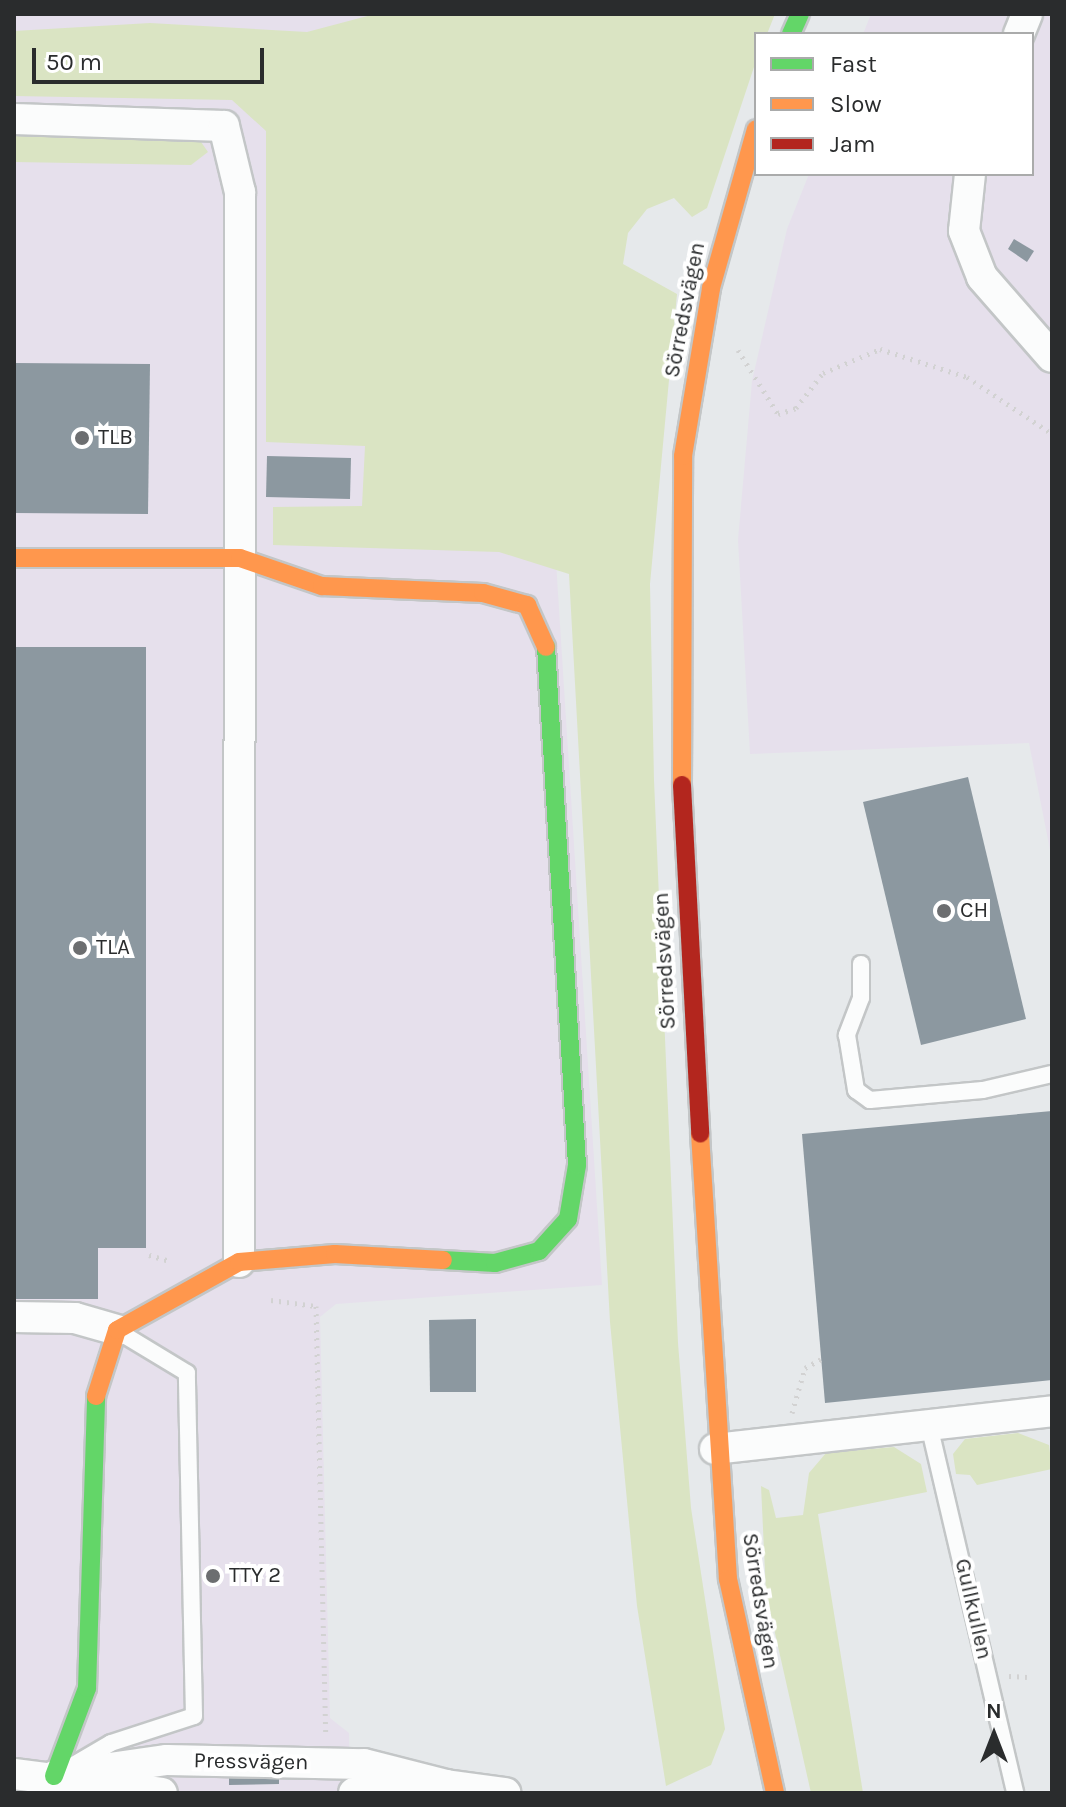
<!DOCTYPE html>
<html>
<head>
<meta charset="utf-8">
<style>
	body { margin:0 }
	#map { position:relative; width:1066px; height:1807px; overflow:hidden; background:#e6e9eb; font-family:Karla,sans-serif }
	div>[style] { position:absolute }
	.industrial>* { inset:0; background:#e6e0ec }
	.green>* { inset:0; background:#dae4c3 }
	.building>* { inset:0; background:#8c98a0 }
	.path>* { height:5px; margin-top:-2.5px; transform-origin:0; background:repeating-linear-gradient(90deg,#d2d2d2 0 2px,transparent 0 8px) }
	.roads { filter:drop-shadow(2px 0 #c3c6c7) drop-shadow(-2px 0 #c3c6c7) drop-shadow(0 2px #c3c6c7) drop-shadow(0 -2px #c3c6c7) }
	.lane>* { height:16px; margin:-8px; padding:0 8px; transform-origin:8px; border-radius:8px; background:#fbfcfc }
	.street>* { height:30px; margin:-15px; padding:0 15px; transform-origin:15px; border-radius:15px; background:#fbfcfc }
	.fast>* { height:18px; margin:-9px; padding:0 9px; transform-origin:9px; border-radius:9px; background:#63d668 }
	.slow>* { height:18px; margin:-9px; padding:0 9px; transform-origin:9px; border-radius:9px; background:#ff974d }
	.jam>* { height:18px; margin:-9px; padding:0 9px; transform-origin:9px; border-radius:9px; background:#b3261e }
	.dots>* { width:22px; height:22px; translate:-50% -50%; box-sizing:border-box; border:4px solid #fff; border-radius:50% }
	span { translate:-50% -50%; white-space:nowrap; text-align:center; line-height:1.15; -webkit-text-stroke:8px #fff; paint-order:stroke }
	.street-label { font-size:22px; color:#2a2c2d }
	.poi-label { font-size:22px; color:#2a2c2d }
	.left { translate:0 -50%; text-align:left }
	.frame { position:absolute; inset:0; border:16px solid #2a2c2d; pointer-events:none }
	.legend { position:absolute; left:754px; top:32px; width:280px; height:144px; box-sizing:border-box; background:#fff; border:2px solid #aaabab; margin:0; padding:10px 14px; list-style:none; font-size:24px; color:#2a2c2d }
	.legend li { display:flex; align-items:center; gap:16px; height:40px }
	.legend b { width:40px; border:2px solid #aaabab }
	.north { position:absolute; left:954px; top:1695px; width:80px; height:80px; -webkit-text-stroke:6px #fff; paint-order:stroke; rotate:0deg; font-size:22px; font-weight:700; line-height:32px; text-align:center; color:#2a2c2d }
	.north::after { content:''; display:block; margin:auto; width:28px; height:36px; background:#2a2c2d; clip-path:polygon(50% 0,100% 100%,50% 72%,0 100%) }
	.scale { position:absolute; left:32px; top:48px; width:232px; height:36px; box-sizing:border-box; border:4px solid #2a2c2d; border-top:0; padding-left:10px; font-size:24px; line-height:28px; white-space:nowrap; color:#2a2c2d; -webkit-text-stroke:6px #fff; paint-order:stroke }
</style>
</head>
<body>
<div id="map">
	<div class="industrial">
		<div style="clip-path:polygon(14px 14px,627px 14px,539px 294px,602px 1285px,336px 1304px,320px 1317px,330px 1718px,349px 1733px,350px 1793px,14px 1793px)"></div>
		<div style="clip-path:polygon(871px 14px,1052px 14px,1052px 860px,1029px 743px,750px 754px,738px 540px,752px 381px,787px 229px,809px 174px,1032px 174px,1032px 34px,863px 34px)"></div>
	</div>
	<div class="green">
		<div style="clip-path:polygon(375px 14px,775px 14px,767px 34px,756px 34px,756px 61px,707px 208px,692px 217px,674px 198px,647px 209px,628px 233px,623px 264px,677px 294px,650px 584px,654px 780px,678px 1343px,691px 1508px,725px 1729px,711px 1765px,666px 1786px,637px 1606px,610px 1322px,569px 574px,499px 552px,273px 545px,273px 507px,362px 506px,365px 446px,266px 442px,266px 131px,232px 100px,14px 96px,14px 31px,150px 23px,307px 32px)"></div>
		<div style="clip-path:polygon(14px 133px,199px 139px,208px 152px,191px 165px,14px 162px)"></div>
		<div style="clip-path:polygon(1018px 1433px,1049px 1445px,1052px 1469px,977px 1485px,970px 1475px,956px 1474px,953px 1454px,965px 1439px)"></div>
		<div style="clip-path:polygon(894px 1447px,921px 1464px,927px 1492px,818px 1514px,863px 1793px,811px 1793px,766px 1593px,761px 1486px,769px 1490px,776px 1518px,803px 1515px,809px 1473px,826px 1453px)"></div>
	</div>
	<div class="building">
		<div style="clip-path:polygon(1014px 239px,1034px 251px,1027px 262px,1008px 249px)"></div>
		<div style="clip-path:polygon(14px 363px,150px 364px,148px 514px,14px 513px)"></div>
		<div style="clip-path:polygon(267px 456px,351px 458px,350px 499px,266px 497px)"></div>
		<div style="clip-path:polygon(14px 647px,146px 647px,146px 1248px,98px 1248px,98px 1299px,14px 1299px)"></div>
		<div style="clip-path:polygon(968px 777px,1026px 1019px,921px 1045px,863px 802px)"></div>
		<div style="clip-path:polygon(1052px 1111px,1052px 1380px,825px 1403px,802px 1134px)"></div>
		<div style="clip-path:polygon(476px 1319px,476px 1392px,430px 1392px,429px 1320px)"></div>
		<div style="clip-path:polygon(279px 1768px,279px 1784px,229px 1785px,229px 1769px)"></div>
	</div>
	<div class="path">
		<div style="left:738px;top:350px;width:75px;rotate:58deg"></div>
		<div style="left:778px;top:414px;width:19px;rotate:-18deg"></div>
		<div style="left:796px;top:408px;width:44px;rotate:-52.4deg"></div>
		<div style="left:823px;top:373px;width:62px;rotate:-22.8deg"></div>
		<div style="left:880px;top:349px;width:91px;rotate:17.8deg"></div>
		<div style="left:967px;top:377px;width:102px;rotate:33.8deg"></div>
		<div style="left:149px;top:1255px;width:19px;rotate:16deg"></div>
		<div style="left:271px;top:1300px;width:45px;rotate:7.6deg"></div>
		<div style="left:316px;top:1306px;width:428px;rotate:88.7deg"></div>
		<div style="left:792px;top:1413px;width:47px;rotate:-73.9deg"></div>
		<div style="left:805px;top:1368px;width:18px;rotate:-29deg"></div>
		<div style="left:1009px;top:1676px;width:18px;rotate:3deg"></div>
	</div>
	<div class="roads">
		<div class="lane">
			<div style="left:861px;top:964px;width:34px;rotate:90deg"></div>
			<div style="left:861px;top:998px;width:40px;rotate:111deg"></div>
			<div style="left:847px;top:1035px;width:56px;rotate:80.7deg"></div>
			<div style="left:856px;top:1090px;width:17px;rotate:36deg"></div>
			<div style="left:870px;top:1100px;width:113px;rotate:-5.1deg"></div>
			<div style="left:983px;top:1090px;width:71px;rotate:-13.1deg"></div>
			<div style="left:929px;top:1425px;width:378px;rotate:76.8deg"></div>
			<div style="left:72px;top:1766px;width:45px;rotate:-30.5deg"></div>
			<div style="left:111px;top:1743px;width:87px;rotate:-18deg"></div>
			<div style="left:194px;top:1716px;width:343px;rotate:-91.2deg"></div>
			<div style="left:187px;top:1373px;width:77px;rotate:-148.8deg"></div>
		</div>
		<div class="street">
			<div style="left:1019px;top:34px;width:22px;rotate:-68deg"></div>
			<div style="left:14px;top:119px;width:210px;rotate:1.9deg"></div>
			<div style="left:224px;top:126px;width:68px;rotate:76.4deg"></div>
			<div style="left:240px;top:192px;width:1070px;rotate:90.05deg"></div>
			<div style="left:970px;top:174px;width:57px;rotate:96deg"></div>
			<div style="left:964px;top:231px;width:49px;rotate:68.6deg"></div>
			<div style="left:982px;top:277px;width:106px;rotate:48.8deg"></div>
			<div style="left:14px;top:1317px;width:61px;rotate:0.9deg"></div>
			<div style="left:75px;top:1318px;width:44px;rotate:15.9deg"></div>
			<div style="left:715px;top:1449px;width:339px;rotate:-6.4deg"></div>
			<div style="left:14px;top:1774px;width:149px;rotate:7.3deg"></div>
			<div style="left:54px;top:1776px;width:114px;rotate:-8.1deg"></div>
			<div style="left:167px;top:1760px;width:197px;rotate:1.2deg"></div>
			<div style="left:364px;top:1764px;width:85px;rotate:14.4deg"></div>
			<div style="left:354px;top:1793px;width:92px;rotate:-5deg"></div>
			<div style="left:446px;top:1785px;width:60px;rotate:7.7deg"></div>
		</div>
		<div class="fast">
			<div style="left:791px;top:34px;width:22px;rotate:-66deg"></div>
			<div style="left:443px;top:1260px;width:52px;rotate:3.3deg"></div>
			<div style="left:495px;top:1263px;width:46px;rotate:-15.3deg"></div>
			<div style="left:539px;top:1251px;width:43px;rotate:-47.8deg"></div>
			<div style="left:568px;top:1219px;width:55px;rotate:-80.5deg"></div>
			<div style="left:577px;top:1165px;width:519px;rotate:-93.42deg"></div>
			<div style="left:54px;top:1776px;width:94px;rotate:-69.4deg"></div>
			<div style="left:87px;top:1688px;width:292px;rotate:-88.2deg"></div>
		</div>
		<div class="slow">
			<div style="left:14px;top:558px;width:226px"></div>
			<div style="left:240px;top:558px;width:87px;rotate:18.9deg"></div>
			<div style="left:322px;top:586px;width:161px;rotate:2.5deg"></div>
			<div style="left:483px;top:593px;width:46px;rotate:15.3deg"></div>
			<div style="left:527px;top:605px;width:46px;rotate:65.7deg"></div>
			<div style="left:682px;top:785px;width:329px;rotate:-89.8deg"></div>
			<div style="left:683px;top:456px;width:170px;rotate:-80.5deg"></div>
			<div style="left:711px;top:288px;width:165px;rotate:-74.2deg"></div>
			<div style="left:700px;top:1134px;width:446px;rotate:86.4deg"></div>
			<div style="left:728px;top:1579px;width:219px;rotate:77.6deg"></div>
			<div style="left:96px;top:1396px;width:69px;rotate:-72.3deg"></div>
			<div style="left:117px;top:1330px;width:140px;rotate:-29.1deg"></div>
			<div style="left:239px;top:1262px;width:96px;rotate:-4.8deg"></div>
			<div style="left:335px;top:1254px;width:108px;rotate:3.2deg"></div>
		</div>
		<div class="jam">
			<div style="left:682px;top:785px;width:349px;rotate:87deg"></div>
		</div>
	</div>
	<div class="dots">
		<div style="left:82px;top:438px;background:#6c6e70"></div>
		<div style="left:944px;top:911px;background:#6c6e70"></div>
		<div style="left:80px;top:948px;background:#6c6e70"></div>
		<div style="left:213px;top:1576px;background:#6c6e70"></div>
	</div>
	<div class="street-label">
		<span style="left:685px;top:310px;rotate:-79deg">Sörredsvägen</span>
		<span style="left:665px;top:961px;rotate:-93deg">Sörredsvägen</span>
		<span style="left:760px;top:1601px;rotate:81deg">Sörredsvägen</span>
		<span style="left:973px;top:1609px;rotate:77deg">Gullkullen</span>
		<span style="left:251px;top:1762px;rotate:1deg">Pressvägen</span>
	</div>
	<div class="poi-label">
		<span class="left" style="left:98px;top:438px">TLB</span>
		<span class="left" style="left:960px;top:911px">CH</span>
		<span class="left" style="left:96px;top:948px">TLA</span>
		<span class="left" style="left:229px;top:1576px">TTY 2</span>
	</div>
	<div class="frame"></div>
	<ul class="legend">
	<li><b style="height:10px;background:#63d668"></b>Fast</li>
	<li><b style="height:10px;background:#ff974d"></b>Slow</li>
	<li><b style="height:10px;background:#b3261e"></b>Jam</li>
	</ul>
	<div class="north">N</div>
	<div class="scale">50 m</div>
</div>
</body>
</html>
